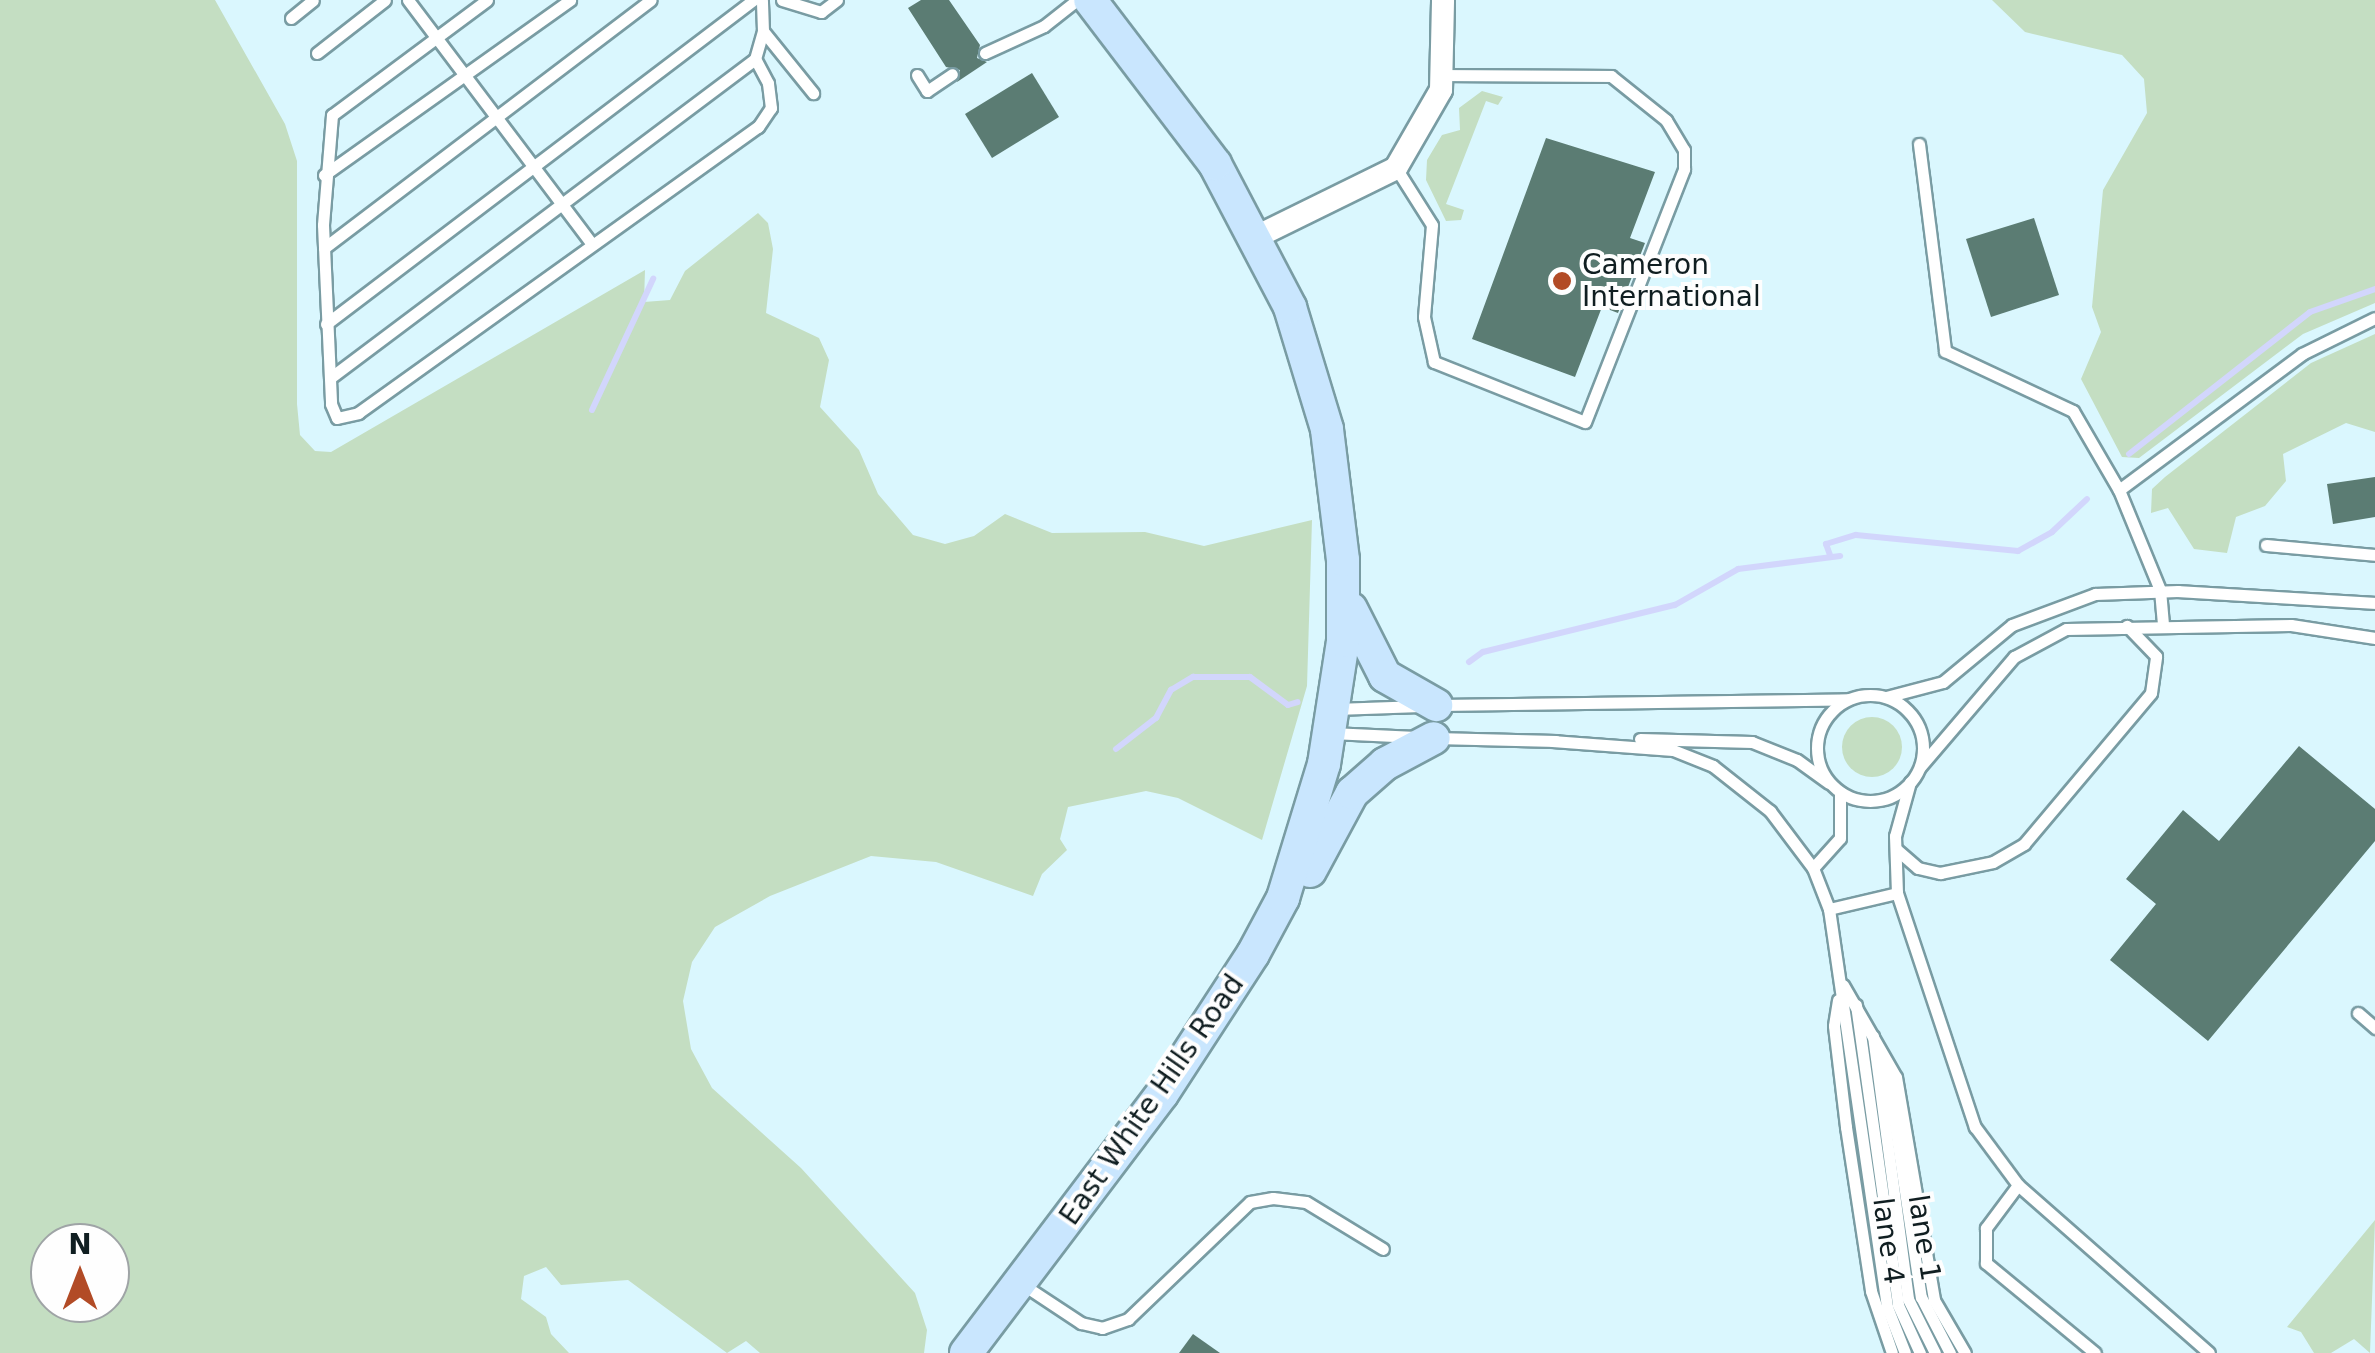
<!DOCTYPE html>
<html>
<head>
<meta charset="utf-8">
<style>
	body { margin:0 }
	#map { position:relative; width:2375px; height:1353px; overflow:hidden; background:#daf7fe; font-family:"DejaVu Sans",sans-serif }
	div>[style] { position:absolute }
	.green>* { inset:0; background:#c4dec2 }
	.round { border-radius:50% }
	.stream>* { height:6px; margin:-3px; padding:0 3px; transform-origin:3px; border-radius:3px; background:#d2d6fc }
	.building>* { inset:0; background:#5b7c73 }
	.roads { filter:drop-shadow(2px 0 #799ca3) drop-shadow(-2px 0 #799ca3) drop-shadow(0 2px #799ca3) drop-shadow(0 -2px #799ca3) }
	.lane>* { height:11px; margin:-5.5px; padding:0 5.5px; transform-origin:5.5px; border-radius:5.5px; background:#fff }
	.lane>.ring { margin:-5.5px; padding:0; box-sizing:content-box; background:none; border:11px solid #fff; border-radius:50% }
	.street>* { height:22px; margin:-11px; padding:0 11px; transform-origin:11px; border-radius:11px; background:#fff }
	.secondary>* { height:32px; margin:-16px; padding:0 16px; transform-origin:16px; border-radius:16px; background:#c9e6fe }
	.dots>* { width:28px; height:28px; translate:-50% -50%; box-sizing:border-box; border:5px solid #fefefe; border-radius:50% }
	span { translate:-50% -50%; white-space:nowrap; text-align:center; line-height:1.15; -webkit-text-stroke:8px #fefefe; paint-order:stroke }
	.poi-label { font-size:28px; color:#101e21 }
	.left { translate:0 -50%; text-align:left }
	.street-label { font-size:28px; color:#101e21 }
	.north { position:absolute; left:30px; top:1223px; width:100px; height:100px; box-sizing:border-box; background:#fefefe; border:2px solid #9fa4a6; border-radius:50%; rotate:0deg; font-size:28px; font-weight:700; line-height:40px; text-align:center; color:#101e21 }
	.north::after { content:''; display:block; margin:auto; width:35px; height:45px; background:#b24b26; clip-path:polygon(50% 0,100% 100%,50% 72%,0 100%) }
</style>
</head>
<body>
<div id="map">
	<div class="green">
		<div style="clip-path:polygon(evenodd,0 0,215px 0,285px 124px,297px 161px,297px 404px,300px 435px,315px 451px,331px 452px,645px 270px,644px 302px,670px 300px,685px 271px,758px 213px,768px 223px,773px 249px,766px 313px,819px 338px,829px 360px,820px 407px,859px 450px,878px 494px,913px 535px,945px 544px,974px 536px,1005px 514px,1052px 533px,1145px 532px,1204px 546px,1312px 520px,1307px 686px,1262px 840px,1178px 798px,1146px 791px,1068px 807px,1060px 839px,1067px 850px,1042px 874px,1033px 896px,936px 862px,871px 856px,770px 896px,715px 927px,692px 962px,683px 1001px,691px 1049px,712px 1088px,801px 1168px,915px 1293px,927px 1330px,924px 1353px,760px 1353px,746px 1341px,727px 1353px,628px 1280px,561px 1285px,546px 1267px,524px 1276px,521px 1299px,546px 1317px,551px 1334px,569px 1353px,0 1353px,0 0,110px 1243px,110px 1303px,50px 1303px,50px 1243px,110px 1243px)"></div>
		<div style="clip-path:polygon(1992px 0,2375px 0,2375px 303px,2303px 334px,2139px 458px,2122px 457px,2081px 379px,2101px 332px,2092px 307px,2103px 190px,2147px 113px,2144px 79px,2122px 55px,2025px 32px)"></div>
		<div style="clip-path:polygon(1482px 91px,1503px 97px,1498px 105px,1486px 101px,1446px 204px,1464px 210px,1461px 220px,1446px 221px,1426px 180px,1427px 160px,1442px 135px,1460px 130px,1459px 108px)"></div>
		<div style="clip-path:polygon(2375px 334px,2375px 432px,2346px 423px,2283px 454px,2286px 481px,2265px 506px,2236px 517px,2227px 553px,2194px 549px,2168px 508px,2151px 513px,2152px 489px,2165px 477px,2311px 363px)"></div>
		<div class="round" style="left:1842px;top:717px;width:60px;height:60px"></div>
		<div style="clip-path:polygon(2375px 1220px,2370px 1353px,2354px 1339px,2331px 1353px,2314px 1353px,2301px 1332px,2287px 1327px)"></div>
	</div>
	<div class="stream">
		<div style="left:592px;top:410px;width:145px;rotate:-65deg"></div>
		<div style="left:2129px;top:454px;width:230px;rotate:-38.1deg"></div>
		<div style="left:2310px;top:312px;width:69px;rotate:-19.5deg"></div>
		<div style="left:1830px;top:555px;width:12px;rotate:-110deg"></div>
		<div style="left:1826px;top:544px;width:31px;rotate:-17deg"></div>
		<div style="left:1856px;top:535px;width:163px;rotate:5.6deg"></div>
		<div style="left:2018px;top:551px;width:39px;rotate:-29deg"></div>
		<div style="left:2052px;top:532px;width:48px;rotate:-43.3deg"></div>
		<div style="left:1469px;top:662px;width:17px;rotate:-36deg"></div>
		<div style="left:1483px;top:652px;width:198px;rotate:-13.8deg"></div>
		<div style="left:1675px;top:605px;width:73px;rotate:-29.7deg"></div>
		<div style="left:1738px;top:569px;width:103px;rotate:-7.3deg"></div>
		<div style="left:1116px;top:749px;width:51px;rotate:-37.8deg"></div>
		<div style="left:1156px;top:718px;width:32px;rotate:-62deg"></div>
		<div style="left:1171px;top:690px;width:26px;rotate:-31deg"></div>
		<div style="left:1193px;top:677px;width:57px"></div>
		<div style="left:1250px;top:677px;width:47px;rotate:36.4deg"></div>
		<div style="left:1288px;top:705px;width:10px;rotate:-17deg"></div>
	</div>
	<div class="building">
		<div style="clip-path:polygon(921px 0,949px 0,980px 45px,977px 58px,987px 62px,957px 82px,960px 70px,946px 67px,908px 8px)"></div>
		<div style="clip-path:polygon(1032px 73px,1059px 117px,992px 158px,965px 114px)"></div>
		<div style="clip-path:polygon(1546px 138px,1655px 172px,1630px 238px,1645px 243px,1618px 313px,1602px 307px,1575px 377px,1472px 339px)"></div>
		<div style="clip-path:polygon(2034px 218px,2059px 295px,1991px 317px,1966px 239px)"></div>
		<div style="clip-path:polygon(2375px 477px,2375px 517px,2333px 524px,2327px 484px)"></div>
		<div style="clip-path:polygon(2299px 746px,2375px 809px,2375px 841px,2208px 1041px,2110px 960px,2156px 904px,2126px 879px,2183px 810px,2219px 841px)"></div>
		<div style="clip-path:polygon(1193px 1334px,1220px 1353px,1179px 1353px)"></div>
	</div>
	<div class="roads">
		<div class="lane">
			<div style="left:408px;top:0;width:306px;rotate:53deg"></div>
			<div style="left:487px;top:0;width:193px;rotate:143.4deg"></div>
			<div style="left:332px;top:115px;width:110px;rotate:94.7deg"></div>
			<div style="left:323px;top:225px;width:179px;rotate:87.4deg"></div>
			<div style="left:331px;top:404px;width:15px;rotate:67deg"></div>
			<div style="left:337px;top:418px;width:22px;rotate:-13deg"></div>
			<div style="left:358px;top:413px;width:492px;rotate:-35.6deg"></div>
			<div style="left:758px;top:127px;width:23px;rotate:-56deg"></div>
			<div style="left:771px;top:108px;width:25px;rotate:-97deg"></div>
			<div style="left:768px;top:83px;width:27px;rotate:-118deg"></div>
			<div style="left:782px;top:0;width:41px;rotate:17.1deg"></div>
			<div style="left:821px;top:12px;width:20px;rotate:-37deg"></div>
			<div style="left:291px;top:18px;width:28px;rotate:-39deg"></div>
			<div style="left:763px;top:31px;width:80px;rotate:51.1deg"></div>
			<div style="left:317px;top:53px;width:86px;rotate:-37.9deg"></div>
			<div style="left:985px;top:53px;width:65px;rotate:-24.6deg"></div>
			<div style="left:1044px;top:26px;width:42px;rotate:-38.2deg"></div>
			<div style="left:917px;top:75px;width:19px;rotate:58deg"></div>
			<div style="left:927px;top:91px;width:30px;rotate:-34deg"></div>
			<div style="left:1919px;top:144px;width:209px;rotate:82.8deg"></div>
			<div style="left:1945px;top:351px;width:141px;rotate:25.1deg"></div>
			<div style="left:2073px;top:411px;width:91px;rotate:59.8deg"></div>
			<div style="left:2119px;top:490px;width:108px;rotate:67.7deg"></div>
			<div style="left:2160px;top:590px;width:33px;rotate:85deg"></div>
			<div style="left:1396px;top:168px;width:67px;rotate:57.7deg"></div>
			<div style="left:1432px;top:225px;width:92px;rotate:95deg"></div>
			<div style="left:1424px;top:317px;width:46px;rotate:77.5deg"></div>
			<div style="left:1434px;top:362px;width:162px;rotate:21.7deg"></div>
			<div style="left:1585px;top:422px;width:272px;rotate:-68.6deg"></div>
			<div style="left:1684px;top:169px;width:19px;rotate:-90deg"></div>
			<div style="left:1684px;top:150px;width:35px;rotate:-121deg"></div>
			<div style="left:1666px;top:120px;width:70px;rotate:-141.3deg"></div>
			<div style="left:1611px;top:76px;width:170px;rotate:-179.7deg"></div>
			<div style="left:324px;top:175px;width:302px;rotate:-35.4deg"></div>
			<div style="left:324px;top:248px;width:410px;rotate:-37.2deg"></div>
			<div style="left:326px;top:324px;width:536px;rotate:-37.19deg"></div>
			<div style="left:330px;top:378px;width:531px;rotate:-36.89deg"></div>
			<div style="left:755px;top:59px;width:29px;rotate:-74deg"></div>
			<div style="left:763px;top:31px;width:31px;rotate:-92deg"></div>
			<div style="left:2119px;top:490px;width:228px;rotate:-36.6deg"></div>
			<div style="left:2302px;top:354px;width:81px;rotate:-26.3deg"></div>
			<div style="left:2266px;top:545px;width:109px;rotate:5.2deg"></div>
			<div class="ring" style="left:1817px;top:695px;width:95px;height:95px"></div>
			<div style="left:1886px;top:697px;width:59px;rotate:-14.7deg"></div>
			<div style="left:1943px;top:682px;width:89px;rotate:-39.6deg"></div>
			<div style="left:2012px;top:625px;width:89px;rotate:-20.5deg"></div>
			<div style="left:2095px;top:594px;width:83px;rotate:-2.1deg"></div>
			<div style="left:2178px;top:591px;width:197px;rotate:3.5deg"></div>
			<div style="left:1439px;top:705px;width:409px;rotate:-0.8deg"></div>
			<div style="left:1335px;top:709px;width:86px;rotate:-2deg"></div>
			<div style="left:1331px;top:733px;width:85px;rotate:2.7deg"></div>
			<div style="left:1435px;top:738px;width:121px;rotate:1.4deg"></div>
			<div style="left:1640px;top:739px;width:112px;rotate:1.5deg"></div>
			<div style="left:1752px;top:742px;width:48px;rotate:21.8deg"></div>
			<div style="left:1797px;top:760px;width:39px;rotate:36deg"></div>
			<div style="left:1552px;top:741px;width:121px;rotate:4.3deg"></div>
			<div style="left:1673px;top:750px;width:43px;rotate:21.8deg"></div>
			<div style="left:1713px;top:766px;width:73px;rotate:38.3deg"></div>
			<div style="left:1770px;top:811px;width:71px;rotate:53deg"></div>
			<div style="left:1813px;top:868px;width:44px;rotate:68.7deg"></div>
			<div style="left:1829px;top:909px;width:402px;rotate:81.7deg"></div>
			<div style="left:1887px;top:1307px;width:49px;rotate:68.6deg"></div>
			<div style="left:1920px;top:767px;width:145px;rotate:-49.5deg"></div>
			<div style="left:2014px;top:657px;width:59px;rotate:-28.3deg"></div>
			<div style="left:2066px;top:629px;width:225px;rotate:-1deg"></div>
			<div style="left:2291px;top:625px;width:85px;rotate:8.8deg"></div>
			<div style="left:1910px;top:782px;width:56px;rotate:105.5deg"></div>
			<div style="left:1895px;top:836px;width:57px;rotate:88deg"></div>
			<div style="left:1897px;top:893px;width:247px;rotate:71.6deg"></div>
			<div style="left:1975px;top:1127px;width:72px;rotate:53.4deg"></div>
			<div style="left:2018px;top:1185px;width:254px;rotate:41.3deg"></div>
			<div style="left:1896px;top:849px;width:29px;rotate:41deg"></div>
			<div style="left:1918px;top:868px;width:23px;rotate:13deg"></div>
			<div style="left:1940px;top:873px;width:54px;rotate:-11.7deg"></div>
			<div style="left:1993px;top:862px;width:36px;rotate:-30deg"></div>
			<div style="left:2024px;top:844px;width:197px;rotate:-49.9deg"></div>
			<div style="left:2151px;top:693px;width:37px;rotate:-82deg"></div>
			<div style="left:2156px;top:656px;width:42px;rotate:-134deg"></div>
			<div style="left:1813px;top:868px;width:40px;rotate:-48deg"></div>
			<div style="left:1840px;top:838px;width:46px;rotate:-90deg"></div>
			<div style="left:1829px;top:909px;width:70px;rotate:-13.2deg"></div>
			<div style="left:1843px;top:985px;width:106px;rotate:60.1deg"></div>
			<div style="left:1896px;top:1077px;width:226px;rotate:80.3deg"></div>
			<div style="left:1934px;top:1300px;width:61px;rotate:59.7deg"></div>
			<div style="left:1838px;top:1000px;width:26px;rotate:99deg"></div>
			<div style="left:1834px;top:1026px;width:102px;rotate:83.2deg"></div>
			<div style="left:1846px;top:1127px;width:166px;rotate:81.3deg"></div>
			<div style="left:1871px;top:1291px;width:65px;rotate:71.3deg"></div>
			<div style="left:1856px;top:1005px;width:303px;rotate:82deg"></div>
			<div style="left:1898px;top:1305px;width:53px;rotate:65.4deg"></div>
			<div style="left:2358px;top:1013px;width:23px;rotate:41deg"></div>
			<div style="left:1873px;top:1036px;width:265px;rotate:82.4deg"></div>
			<div style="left:1908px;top:1299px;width:60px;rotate:63.4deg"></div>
			<div style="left:1886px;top:1064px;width:236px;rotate:81.5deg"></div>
			<div style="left:1921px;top:1297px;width:63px;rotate:62.6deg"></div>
			<div style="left:2018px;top:1185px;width:54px;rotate:126.7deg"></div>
			<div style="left:1986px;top:1228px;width:35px;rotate:90deg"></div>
			<div style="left:1986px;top:1263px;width:141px;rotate:39.5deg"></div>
			<div style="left:1022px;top:1284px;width:71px;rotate:33.5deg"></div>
			<div style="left:1081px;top:1323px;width:22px;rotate:13deg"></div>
			<div style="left:1102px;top:1328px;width:28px;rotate:-19deg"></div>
			<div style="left:1128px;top:1319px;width:169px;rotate:-43.8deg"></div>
			<div style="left:1250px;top:1202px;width:23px;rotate:-10deg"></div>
			<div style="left:1273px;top:1198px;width:33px;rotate:7deg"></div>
			<div style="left:1306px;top:1202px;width:90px;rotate:31.4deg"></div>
		</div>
		<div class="street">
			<div style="left:1256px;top:237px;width:156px;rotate:-26.2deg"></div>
			<div style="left:1396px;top:168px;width:90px;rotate:-60deg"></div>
			<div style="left:1441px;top:90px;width:90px;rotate:-88.7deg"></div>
		</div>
		<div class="secondary">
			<div style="left:1351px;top:609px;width:75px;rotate:63.1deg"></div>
			<div style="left:1385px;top:676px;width:59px;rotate:29.6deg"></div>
			<div style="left:1310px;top:871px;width:89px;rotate:-61.7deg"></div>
			<div style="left:1352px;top:793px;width:44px;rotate:-41.3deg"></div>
			<div style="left:1385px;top:764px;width:55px;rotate:-28deg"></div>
			<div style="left:966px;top:1353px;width:325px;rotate:-52.9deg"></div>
			<div style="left:1162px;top:1094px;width:167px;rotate:-57deg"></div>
			<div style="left:1253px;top:954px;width:64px;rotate:-61.8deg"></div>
			<div style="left:1283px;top:898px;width:140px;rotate:-73deg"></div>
			<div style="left:1324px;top:764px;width:124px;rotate:-81.2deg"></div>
			<div style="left:1343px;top:641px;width:81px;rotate:-90deg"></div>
			<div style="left:1343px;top:560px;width:132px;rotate:-97deg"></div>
			<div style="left:1327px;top:429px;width:127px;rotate:-106.9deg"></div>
			<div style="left:1290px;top:307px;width:161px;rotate:-117.7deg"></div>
			<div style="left:1215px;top:164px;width:206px;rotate:-127.3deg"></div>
		</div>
	</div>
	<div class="dots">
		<div style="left:1562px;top:281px;background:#b24b26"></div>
	</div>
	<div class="poi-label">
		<span class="left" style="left:1582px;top:281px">Cameron<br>International</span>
	</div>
	<div class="street-label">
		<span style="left:1152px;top:1100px;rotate:-55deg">East White Hills Road</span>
		<span style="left:1924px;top:1238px;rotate:81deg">lane 1</span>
		<span style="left:1888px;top:1241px;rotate:82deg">lane 4</span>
	</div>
	<div class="north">N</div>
</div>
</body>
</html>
